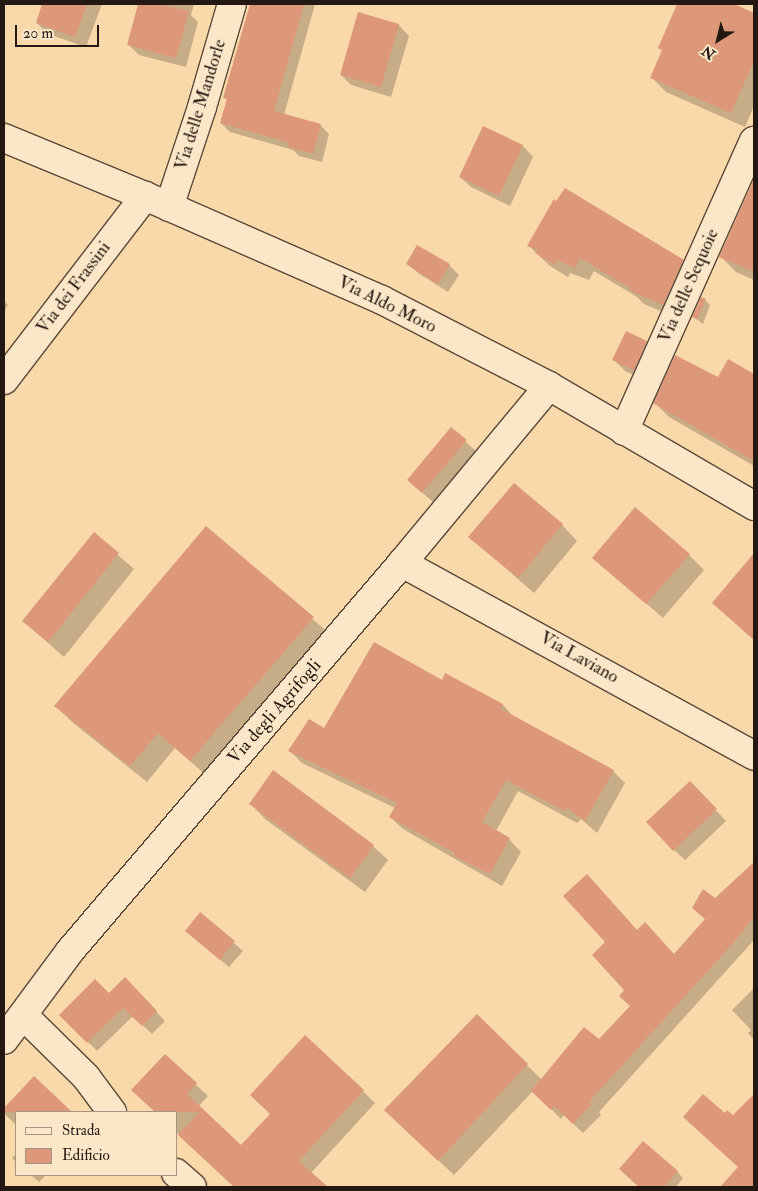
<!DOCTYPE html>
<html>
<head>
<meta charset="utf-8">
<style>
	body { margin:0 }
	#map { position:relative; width:758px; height:1191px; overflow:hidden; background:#f9d8aa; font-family:"IM FELL Double Pica",serif }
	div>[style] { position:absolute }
	.shadow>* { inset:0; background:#0003 }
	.building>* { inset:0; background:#dd9879 }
	.roads { filter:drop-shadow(1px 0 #594938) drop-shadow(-1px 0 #594938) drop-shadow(0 1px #594938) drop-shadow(0 -1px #594938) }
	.minor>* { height:28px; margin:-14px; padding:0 14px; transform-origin:14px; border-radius:14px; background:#fbe6c8 }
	span { translate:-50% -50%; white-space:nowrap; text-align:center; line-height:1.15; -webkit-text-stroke:4px #fbe6c8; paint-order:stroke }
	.street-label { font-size:18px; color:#241912 }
	.frame { position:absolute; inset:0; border:5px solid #241912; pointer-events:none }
	.legend { position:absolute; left:15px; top:1111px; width:162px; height:65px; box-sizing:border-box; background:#fbe6c8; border:1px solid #a5947f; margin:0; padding:6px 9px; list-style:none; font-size:15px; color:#241912 }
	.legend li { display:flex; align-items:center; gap:10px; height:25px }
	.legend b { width:25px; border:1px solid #a5947f }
	.north { position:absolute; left:693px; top:15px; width:50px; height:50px; -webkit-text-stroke:4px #fbe6c8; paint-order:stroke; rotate:216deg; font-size:14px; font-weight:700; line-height:20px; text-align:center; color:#241912 }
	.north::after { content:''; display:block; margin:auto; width:18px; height:22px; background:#241912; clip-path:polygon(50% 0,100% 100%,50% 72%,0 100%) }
	.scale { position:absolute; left:15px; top:25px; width:84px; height:22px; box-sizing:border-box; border:2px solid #241912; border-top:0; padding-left:6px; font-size:15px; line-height:18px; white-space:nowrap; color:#241912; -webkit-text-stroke:4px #fbe6c8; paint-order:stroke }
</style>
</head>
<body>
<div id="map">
	<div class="shadow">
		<div style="clip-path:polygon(41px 4px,102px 4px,86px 47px,48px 34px,37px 23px,42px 8px)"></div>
		<div style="clip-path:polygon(140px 4px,194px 4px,191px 15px,198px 22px,186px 67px,139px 55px,129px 45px)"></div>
		<div style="clip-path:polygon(251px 4px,315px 4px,284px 115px,320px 125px,329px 134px,322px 162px,299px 156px,293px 150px,230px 132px,221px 123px,228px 100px,225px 98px)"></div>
		<div style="clip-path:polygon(679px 4px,731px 4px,754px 14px,754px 106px,745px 127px,666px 92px,651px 77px,663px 51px,659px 48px)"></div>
		<div style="clip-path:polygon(359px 14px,399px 25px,409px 36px,391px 97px,351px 85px,341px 75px)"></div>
		<div style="clip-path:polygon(483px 128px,523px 146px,533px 157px,510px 206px,471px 187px,460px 177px)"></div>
		<div style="clip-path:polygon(754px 182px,754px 280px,736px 272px,721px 257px)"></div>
		<div style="clip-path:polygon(528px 245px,683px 261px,697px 274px,677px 318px,644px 304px,637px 297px,594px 271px,589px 280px,570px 273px,568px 277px,550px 266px)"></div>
		<div style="clip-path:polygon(408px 264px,449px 265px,459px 275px,448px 292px,418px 273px)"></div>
		<div style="clip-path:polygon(705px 300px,710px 305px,703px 324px,694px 317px)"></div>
		<div style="clip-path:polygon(4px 301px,8px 305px,4px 311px)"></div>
		<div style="clip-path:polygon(646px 342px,657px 353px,645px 380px,625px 371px,614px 360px)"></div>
		<div style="clip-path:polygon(729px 361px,754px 376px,754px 466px,669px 417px,655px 403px,719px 378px)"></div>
		<div style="clip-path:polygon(451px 429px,477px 452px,433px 502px,419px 490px)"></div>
		<div style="clip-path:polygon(562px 525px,577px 541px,534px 593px,470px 537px)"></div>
		<div style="clip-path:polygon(206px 528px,330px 634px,207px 776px,175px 748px,147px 782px,72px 722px,56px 706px)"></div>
		<div style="clip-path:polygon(94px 534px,134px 569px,64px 657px,23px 621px)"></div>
		<div style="clip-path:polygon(689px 555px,704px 570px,663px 618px,594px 558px)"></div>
		<div style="clip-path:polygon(749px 561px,754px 566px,754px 640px,714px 603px)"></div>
		<div style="clip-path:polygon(446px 675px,503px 705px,515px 718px,613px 771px,625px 783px,597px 833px,581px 819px,577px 823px,518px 791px,496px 831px,509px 839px,521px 852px,502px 886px,403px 829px,390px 817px,395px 808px,302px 763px,290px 751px,324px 730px,442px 682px)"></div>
		<div style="clip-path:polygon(700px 793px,726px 821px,685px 860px,674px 850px)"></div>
		<div style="clip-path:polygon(251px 804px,373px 846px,388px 860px,365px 892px,265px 819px)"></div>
		<div style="clip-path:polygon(754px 864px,754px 940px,599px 1112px,601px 1115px,583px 1133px,564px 1115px,561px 1119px,533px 1091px,454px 1175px,402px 1126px,477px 1016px,542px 1080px,599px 1041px,631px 1007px,626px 990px,637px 931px,675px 955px,706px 920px,694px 908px,715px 900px)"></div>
		<div style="clip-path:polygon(201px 914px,243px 951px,229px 967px,186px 931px)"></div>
		<div style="clip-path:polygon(125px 979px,165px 1021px,152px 1034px,133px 1016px,97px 1051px,61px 1015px,109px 995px)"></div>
		<div style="clip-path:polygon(754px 988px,754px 1040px,748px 1033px,751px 1030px,732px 1010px)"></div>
		<div style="clip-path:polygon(165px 1056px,208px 1096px,198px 1107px,242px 1146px,363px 1091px,375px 1103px,311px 1173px,326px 1187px,296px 1187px,294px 1185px,292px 1187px,235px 1187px,176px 1132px,176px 1112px,156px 1112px,133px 1090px)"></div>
		<div style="clip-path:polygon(34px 1078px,70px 1112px,16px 1112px,16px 1125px,4px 1113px,4px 1110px)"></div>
		<div style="clip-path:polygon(754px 1096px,754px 1187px,721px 1187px,740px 1167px,725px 1114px,733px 1117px)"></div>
		<div style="clip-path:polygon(16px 1154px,16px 1162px,12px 1158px)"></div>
		<div style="clip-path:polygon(673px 1167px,683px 1178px,676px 1187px,640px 1187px,631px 1180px)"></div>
		<div style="clip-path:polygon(31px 1175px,46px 1175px,39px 1182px)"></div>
	</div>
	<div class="building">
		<div style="clip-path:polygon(42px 4px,87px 4px,75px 37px,36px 23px)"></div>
		<div style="clip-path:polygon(138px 4px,158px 4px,189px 11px,176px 58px,127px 45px)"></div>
		<div style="clip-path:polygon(250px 4px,304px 4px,274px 111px,321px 124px,313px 154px,288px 147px,290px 143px,220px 123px,227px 99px,223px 98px)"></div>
		<div style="clip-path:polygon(677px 4px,734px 4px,754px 13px,754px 61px,731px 113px,650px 78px,662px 50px,658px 48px)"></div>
		<div style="clip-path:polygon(358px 12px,399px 24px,381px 87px,340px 75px)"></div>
		<div style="clip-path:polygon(483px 126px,523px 145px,499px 196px,459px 177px)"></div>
		<div style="clip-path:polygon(754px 179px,754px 272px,719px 257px)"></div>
		<div style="clip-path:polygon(565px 188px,684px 260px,663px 305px,629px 290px,630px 288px,580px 258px,575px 268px,557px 260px,554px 265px,535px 253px,537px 250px,527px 246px,554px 199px,556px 201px)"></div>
		<div style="clip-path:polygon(417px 245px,450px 264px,438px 284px,406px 264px)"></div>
		<div style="clip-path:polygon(701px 297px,706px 299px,697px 319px,692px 317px)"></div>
		<div style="clip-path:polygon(626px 331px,647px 341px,634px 370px,612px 360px)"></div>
		<div style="clip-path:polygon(675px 355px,718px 377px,728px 359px,754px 374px,754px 461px,653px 403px)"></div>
		<div style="clip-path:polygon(451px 427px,467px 440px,422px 493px,407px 480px)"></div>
		<div style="clip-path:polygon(514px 483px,563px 524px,518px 578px,468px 537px)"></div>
		<div style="clip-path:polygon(635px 507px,690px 554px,646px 604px,592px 558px)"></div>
		<div style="clip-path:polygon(206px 526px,314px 617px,190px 761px,158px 733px,130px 766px,54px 706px)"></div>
		<div style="clip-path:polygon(94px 532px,119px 553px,48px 642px,22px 621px)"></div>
		<div style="clip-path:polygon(754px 553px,754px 640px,712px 603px)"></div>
		<div style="clip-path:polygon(374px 642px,442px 680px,445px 673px,503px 704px,501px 709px,614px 770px,585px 821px,568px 808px,564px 811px,506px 780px,482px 822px,510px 838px,490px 874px,454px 856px,455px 853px,389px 817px,397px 803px,288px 751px,309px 719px,324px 728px)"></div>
		<div style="clip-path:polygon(273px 770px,374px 845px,350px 878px,249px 804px)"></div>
		<div style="clip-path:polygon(690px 781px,717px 809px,673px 851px,646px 822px)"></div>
		<div style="clip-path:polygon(754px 862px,754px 917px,734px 942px,589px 1102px,592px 1104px,573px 1124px,554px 1106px,551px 1110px,531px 1091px,584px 1027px,599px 1039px,630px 1006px,619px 996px,624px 990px,592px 955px,605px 942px,563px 896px,587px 874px,637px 930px,645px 922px,674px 954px,705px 919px,692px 908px,703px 889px,715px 898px)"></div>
		<div style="clip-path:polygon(200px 912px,235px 941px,220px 960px,185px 931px)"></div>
		<div style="clip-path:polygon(125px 977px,157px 1011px,142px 1026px,123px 1008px,87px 1043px,59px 1015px,95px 979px,109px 993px)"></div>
		<div style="clip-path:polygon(477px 1014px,528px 1064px,438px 1161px,384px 1110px)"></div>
		<div style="clip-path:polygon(305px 1035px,364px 1090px,299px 1161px,328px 1187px,234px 1187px,178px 1135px,199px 1112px,155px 1112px,131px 1090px,165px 1054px,197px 1083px,187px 1094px,241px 1145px,270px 1114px,250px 1095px)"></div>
		<div style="clip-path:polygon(34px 1076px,72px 1112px,4px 1112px,4px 1108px)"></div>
		<div style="clip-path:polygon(703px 1094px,725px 1113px,727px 1110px,733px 1115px,754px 1094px,754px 1187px,720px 1187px,738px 1167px,683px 1117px)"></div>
		<div style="clip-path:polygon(643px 1141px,678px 1171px,664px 1187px,639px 1187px,619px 1169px)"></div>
	</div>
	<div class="roads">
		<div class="minor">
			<div style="left:4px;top:138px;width:152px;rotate:22.4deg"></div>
			<div style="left:145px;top:196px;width:259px;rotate:23.7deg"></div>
			<div style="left:382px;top:300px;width:188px;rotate:27.2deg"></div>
			<div style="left:549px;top:386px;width:238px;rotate:30.3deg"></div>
			<div style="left:169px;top:207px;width:105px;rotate:-71.7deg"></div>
			<div style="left:202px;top:107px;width:107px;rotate:-73.8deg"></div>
			<div style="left:4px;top:380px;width:232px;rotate:-52.5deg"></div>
			<div style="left:624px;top:431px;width:318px;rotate:-65.9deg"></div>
			<div style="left:402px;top:563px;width:401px;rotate:28.7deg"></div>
			<div style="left:24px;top:1016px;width:87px;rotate:44.5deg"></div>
			<div style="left:86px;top:1077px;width:44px;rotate:53.4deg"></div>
			<div style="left:4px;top:1040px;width:111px;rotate:-53.4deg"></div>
			<div style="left:70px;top:951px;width:511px;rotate:-49.45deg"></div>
			<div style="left:402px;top:563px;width:230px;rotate:-50.3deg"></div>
			<div style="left:176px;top:1173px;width:21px;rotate:41deg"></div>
		</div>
	</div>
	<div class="street-label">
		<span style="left:201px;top:105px;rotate:-73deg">Via delle Mandorle</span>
		<span style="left:689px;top:286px;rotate:-66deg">Via delle Sequoie</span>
		<span style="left:74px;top:288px;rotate:-53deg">Via dei Frassini</span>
		<span style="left:387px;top:305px;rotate:26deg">Via Aldo Moro</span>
		<span style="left:579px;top:658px;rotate:29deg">Via Laviano</span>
		<span style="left:275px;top:712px;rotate:-49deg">Via degli Agrifogli</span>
	</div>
	<div class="frame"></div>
	<ul class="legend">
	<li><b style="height:6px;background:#fbe6c8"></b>Strada</li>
	<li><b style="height:14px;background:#dd9879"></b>Edificio</li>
	</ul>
	<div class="north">N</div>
	<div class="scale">20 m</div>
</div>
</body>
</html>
